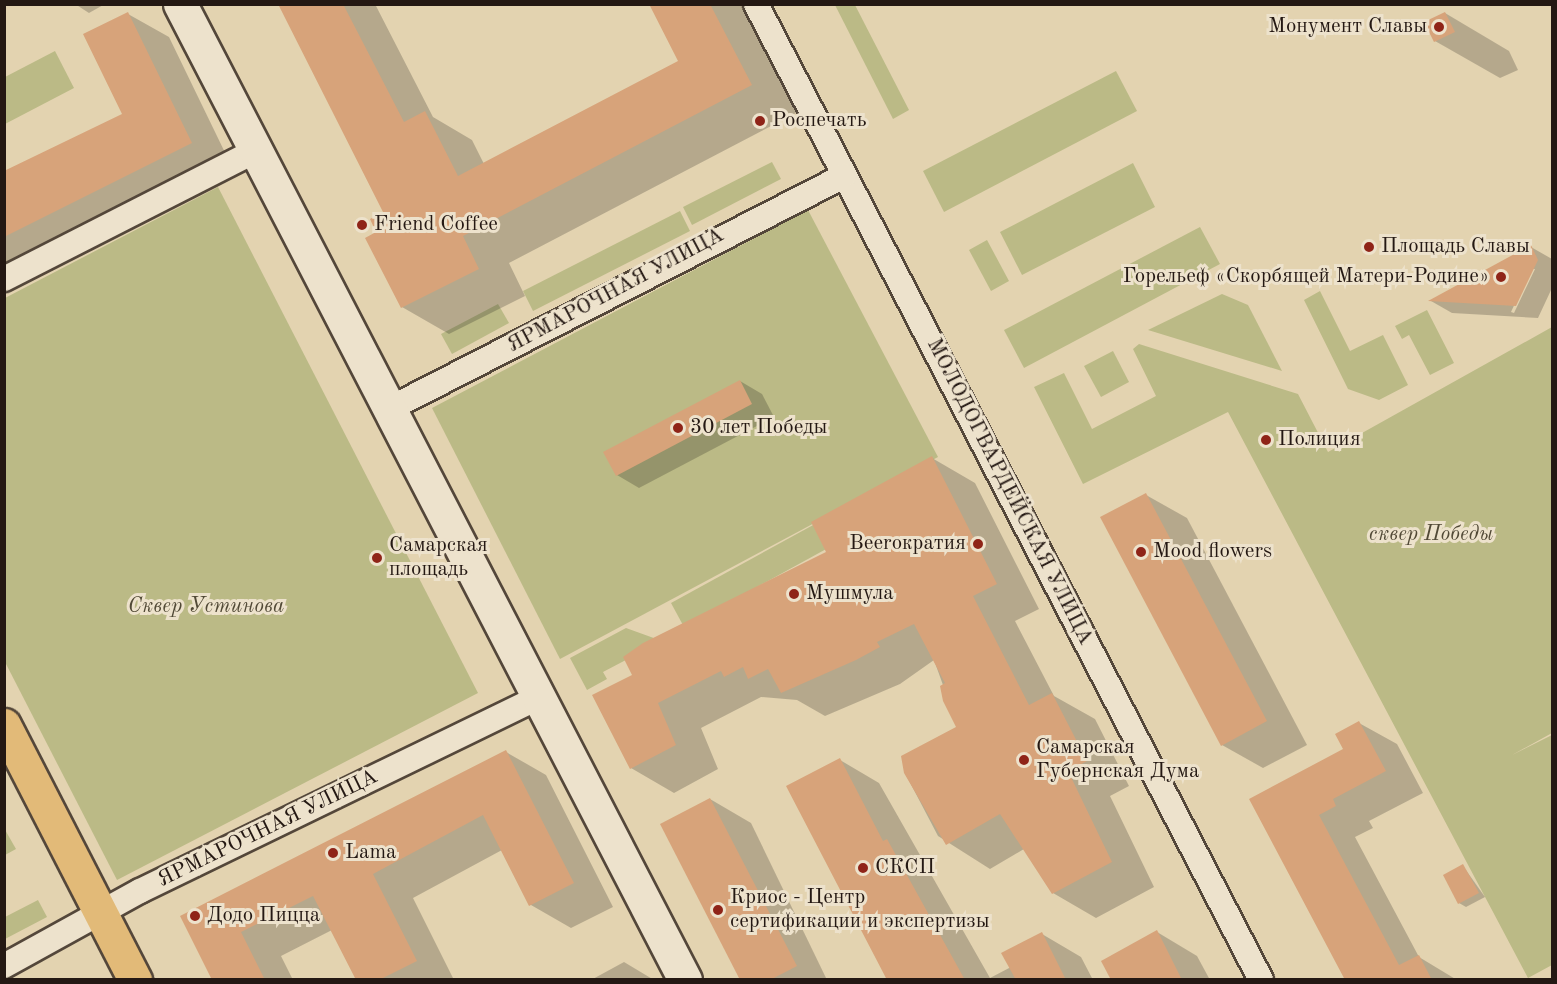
<!DOCTYPE html>
<html>
<head>
<meta charset="utf-8">
<style>
	body { margin:0 }
	#map { position:relative; width:1557px; height:984px; overflow:hidden; background:#e3d3b0; font-family:"Old Standard TT",serif }
	div>[style] { position:absolute }
	.green>* { inset:0; background:#bbba86 }
	.shadow>* { inset:0; background:#0003 }
	.building>* { inset:0; background:#d7a37a }
	.roads { filter:drop-shadow(2px 0 #54473a) drop-shadow(-2px 0 #54473a) drop-shadow(0 2px #54473a) drop-shadow(0 -2px #54473a) }
	.street>* { height:24px; margin:-12px; padding:0 12px; transform-origin:12px; border-radius:12px; background:#ede2cc }
	.secondary>* { height:33px; margin:-16.5px; padding:0 16.5px; transform-origin:16.5px; border-radius:16.5px; background:#ede2cc }
	.primary>* { height:33px; margin:-16.5px; padding:0 16.5px; transform-origin:16.5px; border-radius:16.5px; background:#e2ba78 }
	.dots>* { width:16px; height:16px; translate:-50% -50%; box-sizing:border-box; border:3px solid #ede2cc; border-radius:50% }
	span { translate:-50% -50%; white-space:nowrap; text-align:center; line-height:1.15; -webkit-text-stroke:6px #ede2cc; paint-order:stroke }
	.poi-label { font-size:21px; color:#241813 }
	.right { translate:-100% -50%; text-align:right }
	.left { translate:0 -50%; text-align:left }
	.street-label { font-size:21px; color:#241813 }
	.park-label { font-size:21px; color:#514936; font-style:italic }
	.frame { position:absolute; inset:0; border:6px solid #241813; pointer-events:none }
</style>
</head>
<body>
<div id="map">
	<div class="green">
		<div style="clip-path:polygon(835px 5px,855px 5px,909px 110px,893px 119px)"></div>
		<div style="clip-path:polygon(55px 51px,74px 88px,5px 124px,5px 77px)"></div>
		<div style="clip-path:polygon(1116px 71px,1137px 111px,944px 212px,923px 171px)"></div>
		<div style="clip-path:polygon(772px 162px,781px 179px,692px 225px,683px 207px)"></div>
		<div style="clip-path:polygon(1133px 163px,1155px 207px,1022px 275px,1000px 232px)"></div>
		<div style="clip-path:polygon(218px 187px,478px 693px,117px 880px,5px 662px,5px 298px)"></div>
		<div style="clip-path:polygon(808px 210px,938px 457px,560px 659px,432px 408px)"></div>
		<div style="clip-path:polygon(680px 211px,690px 231px,533px 311px,523px 291px)"></div>
		<div style="clip-path:polygon(1200px 227px,1220px 264px,1024px 368px,1004px 330px)"></div>
		<div style="clip-path:polygon(987px 240px,1009px 281px,991px 291px,969px 250px)"></div>
		<div style="clip-path:polygon(1320px 291px,1350px 351px,1383px 335px,1408px 385px,1379px 400px,1348px 389px,1304px 300px)"></div>
		<div style="clip-path:polygon(1222px 294px,1248px 305px,1282px 371px,1148px 330px)"></div>
		<div style="clip-path:polygon(498px 304px,509px 323px,452px 354px,441px 334px)"></div>
		<div style="clip-path:polygon(1427px 310px,1454px 363px,1430px 375px,1409px 335px,1402px 339px,1395px 326px)"></div>
		<div style="clip-path:polygon(1552px 327px,1552px 733px,1512px 755px,1552px 735px,1552px 965px,1528px 978px,1228px 412px,1083px 484px,1034px 387px,1064px 373px,1092px 429px,1156px 396px,1133px 349px,1139px 344px,1298px 394px,1328px 452px)"></div>
		<div style="clip-path:polygon(1113px 351px,1129px 382px,1101px 397px,1084px 366px)"></div>
		<div style="clip-path:polygon(815px 524px,828px 548px,684px 627px,671px 603px)"></div>
		<div style="clip-path:polygon(626px 628px,662px 641px,603px 672px,607px 679px,587px 690px,570px 658px)"></div>
		<div style="clip-path:polygon(4px 828px,16px 849px,5px 855px,4px 855px)"></div>
		<div style="clip-path:polygon(38px 900px,47px 917px,5px 939px,5px 917px)"></div>
	</div>
	<div class="shadow">
		<div style="clip-path:polygon(75px 4px,105px 4px,89px 13px)"></div>
		<div style="clip-path:polygon(279px 4px,375px 4px,433px 117px,472px 140px,484px 164px,680px 62px,651px 4px,742px 4px,798px 112px,509px 263px,525px 296px,449px 334px,402px 307px,378px 233px,385px 213px)"></div>
		<div style="clip-path:polygon(1445px 13px,1509px 51px,1518px 70px,1500px 78px,1435px 41px)"></div>
		<div style="clip-path:polygon(128px 14px,169px 37px,232px 167px,4px 280px,4px 173px,124px 115px)"></div>
		<div style="clip-path:polygon(evenodd,1531px 247px,1552px 259px,1552px 288px,1538px 318px,1452px 313px,1431px 301px,1531px 247px,1531px 269px,1535px 269px,1514px 313px,1511px 312px,1531px 269px)"></div>
		<div style="clip-path:polygon(740px 381px,762px 394px,774px 417px,639px 488px,617px 475px)"></div>
		<div style="clip-path:polygon(932px 458px,975px 483px,1039px 609px,1015px 621px,1054px 696px,1095px 719px,1129px 786px,1110px 796px,1154px 887px,1096px 918px,1053px 893px,1024px 849px,990px 869px,938px 836px,905px 773px,958px 727px,934px 660px,900px 684px,825px 716px,797px 700px,761px 697px,701px 728px,718px 769px,674px 793px,631px 768px,634px 676px,828px 553px)"></div>
		<div style="clip-path:polygon(1146px 495px,1187px 518px,1307px 745px,1263px 768px,1222px 745px)"></div>
		<div style="clip-path:polygon(1359px 723px,1397px 744px,1423px 793px,1369px 821px,1373px 828px,1355px 837px,1419px 957px,1457px 980px,1346px 980px,1251px 800px,1345px 749px)"></div>
		<div style="clip-path:polygon(506px 752px,546px 775px,613px 907px,571px 928px,531px 905px,502px 850px,413px 898px,454px 980px,358px 980px,332px 930px,281px 956px,293px 980px,214px 980px,182px 917px)"></div>
		<div style="clip-path:polygon(840px 760px,879px 783px,990px 978px,1011px 967px,1042px 934px,1081px 957px,1093px 980px,889px 980px)"></div>
		<div style="clip-path:polygon(710px 799px,751px 823px,827px 980px,741px 980px)"></div>
		<div style="clip-path:polygon(1463px 866px,1485px 897px,1466px 907px,1459px 903px)"></div>
		<div style="clip-path:polygon(1157px 932px,1197px 956px,1210px 980px,1113px 980px)"></div>
		<div style="clip-path:polygon(624px 962px,654px 980px,591px 980px)"></div>
	</div>
	<div class="building">
		<div style="clip-path:polygon(278px 4px,343px 4px,404px 122px,425px 111px,458px 176px,678px 61px,649px 4px,710px 4px,752px 85px,463px 236px,479px 269px,401px 308px,365px 238px,376px 232px,370px 219px,383px 212px)"></div>
		<div style="clip-path:polygon(128px 12px,192px 143px,4px 237px,4px 171px,122px 114px,83px 34px)"></div>
		<div style="clip-path:polygon(1445px 12px,1455px 32px,1434px 42px,1424px 22px)"></div>
		<div style="clip-path:polygon(1531px 245px,1538px 260px,1516px 306px,1428px 301px)"></div>
		<div style="clip-path:polygon(740px 380px,752px 404px,616px 476px,603px 452px)"></div>
		<div style="clip-path:polygon(932px 456px,997px 584px,973px 596px,1029px 705px,1052px 693px,1087px 761px,1068px 771px,1112px 862px,1052px 894px,1000px 814px,946px 845px,904px 773px,901px 756px,956px 727px,943px 701px,940px 686px,945px 683px,914px 624px,877px 642px,880px 647px,856px 660px,781px 693px,768px 669px,748px 679px,743px 667px,724px 677px,721px 671px,658px 703px,676px 745px,630px 769px,592px 695px,632px 675px,623px 657px,643px 643px,826px 552px,811px 522px)"></div>
		<div style="clip-path:polygon(1146px 493px,1267px 721px,1221px 746px,1100px 517px)"></div>
		<div style="clip-path:polygon(1359px 721px,1386px 771px,1333px 799px,1336px 806px,1319px 815px,1399px 965px,1419px 955px,1432px 980px,1345px 980px,1249px 799px,1343px 749px,1335px 734px)"></div>
		<div style="clip-path:polygon(506px 750px,574px 883px,529px 906px,483px 815px,373px 874px,417px 961px,379px 980px,356px 980px,313px 896px,241px 932px,265px 980px,212px 980px,180px 916px)"></div>
		<div style="clip-path:polygon(840px 758px,883px 841px,887px 839px,965px 980px,887px 980px,786px 786px)"></div>
		<div style="clip-path:polygon(710px 798px,797px 966px,770px 980px,740px 980px,660px 824px)"></div>
		<div style="clip-path:polygon(1463px 864px,1479px 893px,1458px 904px,1443px 875px)"></div>
		<div style="clip-path:polygon(1157px 930px,1182px 980px,1111px 980px,1101px 961px)"></div>
		<div style="clip-path:polygon(1042px 932px,1066px 980px,1016px 980px,1001px 953px)"></div>
	</div>
	<div class="roads">
		<div class="street">
			<div style="left:756px;top:4px;width:1099px;rotate:62.64deg"></div>
			<div style="left:4px;top:279px;width:282px;rotate:-27deg"></div>
			<div style="left:389px;top:409px;width:511px;rotate:-27.12deg"></div>
			<div style="left:4px;top:966px;width:155px;rotate:-28.9deg"></div>
			<div style="left:140px;top:891px;width:440px;rotate:-25.9deg"></div>
		</div>
		<div class="secondary">
			<div style="left:180px;top:4px;width:1099px;rotate:62.64deg"></div>
		</div>
		<div class="primary">
			<div style="left:4px;top:725px;width:287px;rotate:62.8deg"></div>
		</div>
	</div>
	<div class="dots">
		<div style="left:1439px;top:27px;background:#8f2418"></div>
		<div style="left:760px;top:121px;background:#8f2418"></div>
		<div style="left:362px;top:225px;background:#8f2418"></div>
		<div style="left:1369px;top:247px;background:#8f2418"></div>
		<div style="left:1501px;top:277px;background:#8f2418"></div>
		<div style="left:678px;top:428px;background:#8f2418"></div>
		<div style="left:1266px;top:440px;background:#8f2418"></div>
		<div style="left:978px;top:544px;background:#8f2418"></div>
		<div style="left:1141px;top:552px;background:#8f2418"></div>
		<div style="left:377px;top:558px;background:#8f2418"></div>
		<div style="left:794px;top:594px;background:#8f2418"></div>
		<div style="left:1024px;top:760px;background:#8f2418"></div>
		<div style="left:333px;top:853px;background:#8f2418"></div>
		<div style="left:863px;top:868px;background:#8f2418"></div>
		<div style="left:718px;top:910px;background:#8f2418"></div>
		<div style="left:195px;top:916px;background:#8f2418"></div>
	</div>
	<div class="poi-label">
		<span class="right" style="left:1427px;top:27px">Монумент Славы</span>
		<span class="left" style="left:772px;top:121px">Роспечать</span>
		<span class="left" style="left:374px;top:225px">Friend Coffee</span>
		<span class="left" style="left:1381px;top:247px">Площадь Славы</span>
		<span class="right" style="left:1489px;top:277px">Горельеф «Скорбящей Матери-Родине»</span>
		<span class="left" style="left:690px;top:428px">30 лет Победы</span>
		<span class="left" style="left:1278px;top:440px">Полиция</span>
		<span class="right" style="left:966px;top:544px">Beerократия</span>
		<span class="left" style="left:389px;top:558px">Самарская<br>площадь</span>
		<span class="left" style="left:1153px;top:552px">Mood flowers</span>
		<span class="left" style="left:806px;top:594px">Мушмула</span>
		<span class="left" style="left:1036px;top:760px">Самарская<br>Губернская Дума</span>
		<span class="left" style="left:345px;top:853px">Lama</span>
		<span class="left" style="left:875px;top:868px">СКСП</span>
		<span class="left" style="left:730px;top:910px">Криос - Центр<br>сертификации и экспертизы</span>
		<span class="left" style="left:207px;top:916px">Додо Пицца</span>
	</div>
	<div class="street-label">
		<span style="left:616px;top:291px;rotate:-28deg">ЯРМАРОЧНАЯ УЛИЦА</span>
		<span style="left:1009px;top:492px;rotate:63deg">МОЛОДОГВАРДЕЙСКАЯ УЛИЦА</span>
		<span style="left:268px;top:829px;rotate:-26deg">ЯРМАРОЧНАЯ УЛИЦА</span>
	</div>
	<div class="park-label">
		<span style="left:1431px;top:535px">сквер Победы</span>
		<span style="left:206px;top:607px">Сквер Устинова</span>
	</div>
	<div class="frame"></div>
</div>
</body>
</html>
